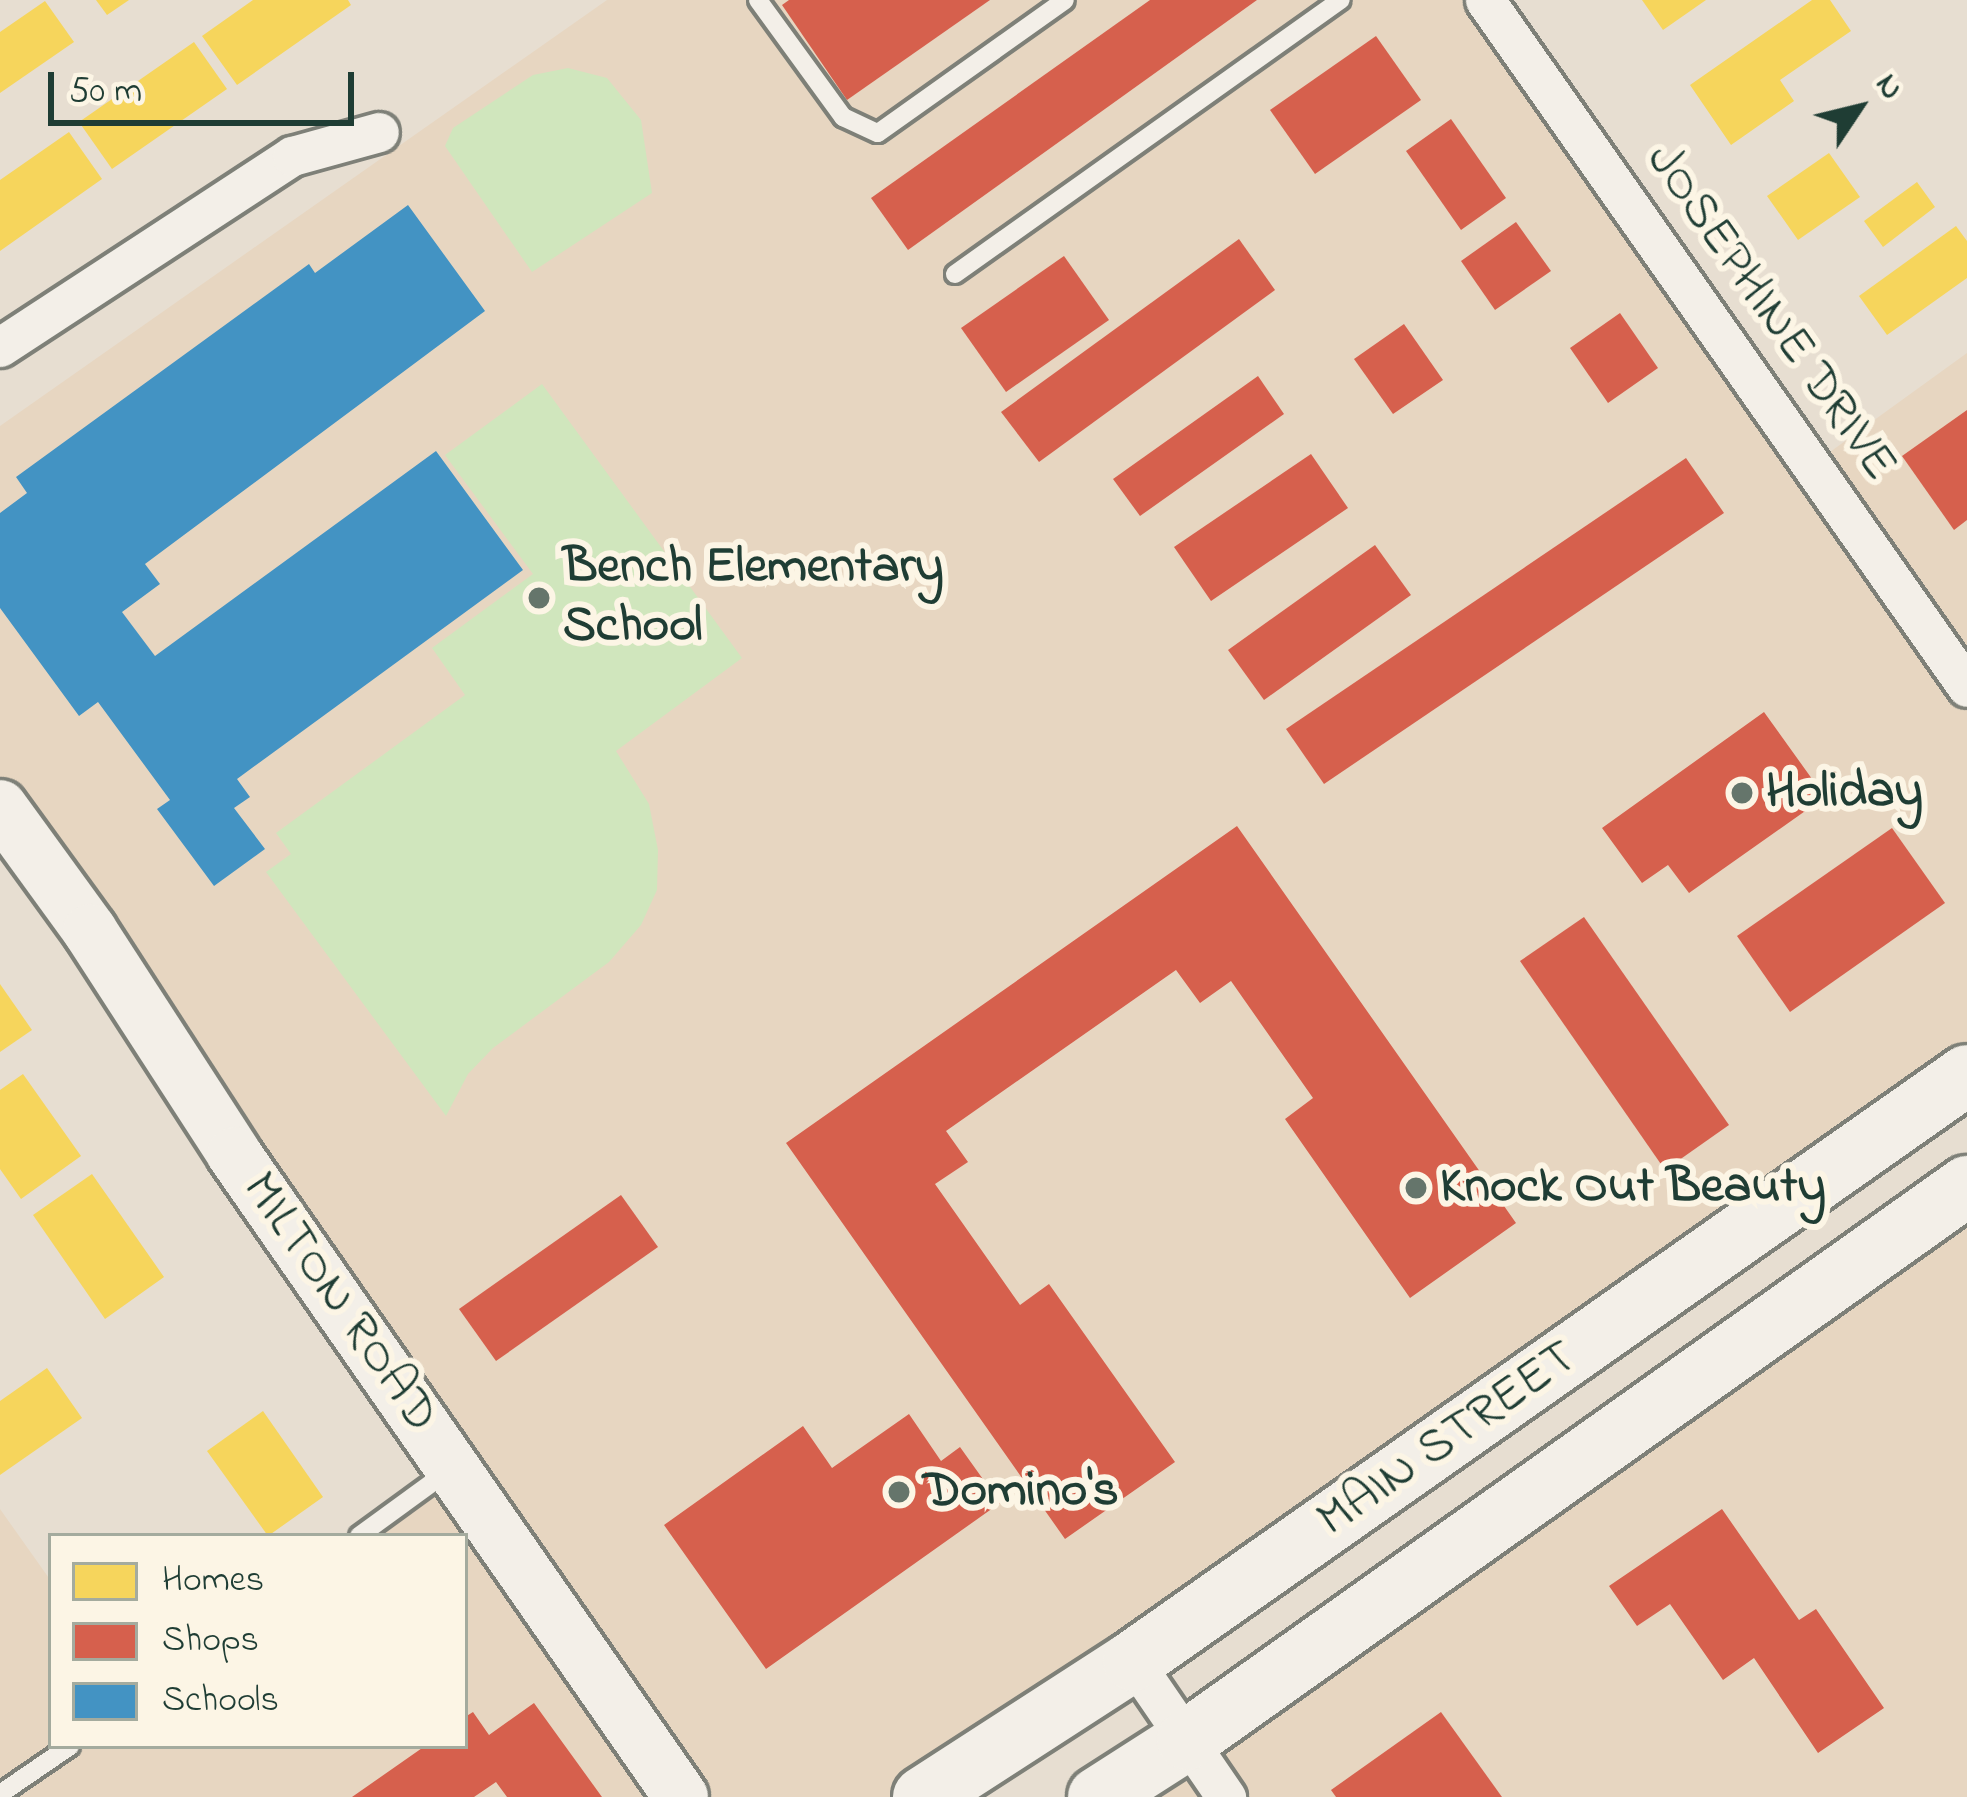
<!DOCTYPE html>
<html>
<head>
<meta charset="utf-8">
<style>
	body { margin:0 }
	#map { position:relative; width:1967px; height:1797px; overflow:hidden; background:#e7ded1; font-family:"Indie Flower",sans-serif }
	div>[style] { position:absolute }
	.built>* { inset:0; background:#e7d6c1 }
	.green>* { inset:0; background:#d0e6bd }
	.homes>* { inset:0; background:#f6d55c }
	.shops>* { inset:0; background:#d6604d }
	.schools>* { inset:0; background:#4393c3 }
	.roads { filter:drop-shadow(3px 0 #7e8078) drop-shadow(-3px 0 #7e8078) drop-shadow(0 3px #7e8078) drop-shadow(0 -3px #7e8078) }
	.lane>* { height:18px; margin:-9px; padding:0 9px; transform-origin:9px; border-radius:9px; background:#f3efe8 }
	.street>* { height:39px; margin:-19.5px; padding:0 19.5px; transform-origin:19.5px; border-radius:19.5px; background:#f3efe8 }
	.secondary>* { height:54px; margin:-27px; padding:0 27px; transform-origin:27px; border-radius:27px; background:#f3efe8 }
	.primary>* { height:60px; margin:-30px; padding:0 30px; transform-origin:30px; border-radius:30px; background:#f3efe8 }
	.dots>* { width:33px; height:33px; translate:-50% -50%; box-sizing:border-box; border:6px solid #fcf5e5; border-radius:50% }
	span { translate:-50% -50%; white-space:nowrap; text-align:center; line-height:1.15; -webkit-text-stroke:12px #fcf5e5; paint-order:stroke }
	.street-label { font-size:51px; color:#1f3d34 }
	.poi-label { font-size:51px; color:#1f3d34; font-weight:700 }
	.left { translate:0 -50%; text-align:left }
	.legend { position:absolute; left:48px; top:1533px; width:420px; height:216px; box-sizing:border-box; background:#fcf5e5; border:3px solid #a4ab9e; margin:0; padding:15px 21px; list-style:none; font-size:36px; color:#1f3d34 }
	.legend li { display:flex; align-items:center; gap:24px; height:60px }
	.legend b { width:60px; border:3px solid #a4ab9e }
	.north { position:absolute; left:1799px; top:48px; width:120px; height:120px; -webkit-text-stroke:9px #fcf5e5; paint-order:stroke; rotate:55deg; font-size:33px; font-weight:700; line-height:48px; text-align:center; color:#1f3d34 }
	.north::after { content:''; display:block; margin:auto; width:42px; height:54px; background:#1f3d34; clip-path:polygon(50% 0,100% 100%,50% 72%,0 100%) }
	.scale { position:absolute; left:48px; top:72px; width:306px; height:54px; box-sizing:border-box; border:6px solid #1f3d34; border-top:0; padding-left:15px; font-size:36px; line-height:42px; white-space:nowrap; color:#1f3d34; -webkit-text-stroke:9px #fcf5e5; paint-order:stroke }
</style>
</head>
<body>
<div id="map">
	<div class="built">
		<div style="clip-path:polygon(607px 0,1485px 0,1812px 465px,1967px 353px,1967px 1075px,923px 1797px,0 1797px,0 1509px,51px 1581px,51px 1746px,465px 1746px,465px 1536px,359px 1536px,453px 1468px,0 817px,0 426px)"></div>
		<div style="clip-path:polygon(1967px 1186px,1967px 1797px,1098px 1797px)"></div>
	</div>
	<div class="green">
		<div style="clip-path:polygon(568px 68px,607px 78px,641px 120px,652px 193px,532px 272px,445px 146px,453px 128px,533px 75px)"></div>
		<div style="clip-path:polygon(542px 384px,742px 658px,616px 751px,649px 804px,658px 850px,657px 890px,641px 925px,609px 962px,493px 1048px,468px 1074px,446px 1116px,266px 872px,291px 854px,276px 833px,465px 695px,432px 648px,533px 574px,445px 455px)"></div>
	</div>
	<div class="homes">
		<div style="clip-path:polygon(96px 0,129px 0,107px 15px)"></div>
		<div style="clip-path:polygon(253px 0,348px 0,351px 5px,237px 85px,202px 36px)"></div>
		<div style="clip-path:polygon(1642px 0,1706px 0,1663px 30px)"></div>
		<div style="clip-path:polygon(1812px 0,1830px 0,1851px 31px,1780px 80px,1794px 101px,1731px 145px,1690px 85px)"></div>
		<div style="clip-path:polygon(45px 1px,74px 42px,0 93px,0 32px)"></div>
		<div style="clip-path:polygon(194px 42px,227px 89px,112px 169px,79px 122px)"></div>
		<div style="clip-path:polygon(69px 132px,102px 179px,0 251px,0 180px)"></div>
		<div style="clip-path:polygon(1829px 153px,1860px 197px,1798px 240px,1767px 196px)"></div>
		<div style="clip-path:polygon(1917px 182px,1935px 207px,1883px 247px,1864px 221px)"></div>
		<div style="clip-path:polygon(1956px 226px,1967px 241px,1967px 278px,1887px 335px,1859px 296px)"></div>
		<div style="clip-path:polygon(0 984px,32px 1030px,0 1052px)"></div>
		<div style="clip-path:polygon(23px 1074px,81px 1156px,21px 1199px,0 1169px,0 1090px)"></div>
		<div style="clip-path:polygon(92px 1174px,164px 1277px,105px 1319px,33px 1215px)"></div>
		<div style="clip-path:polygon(47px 1368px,82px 1418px,0 1475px,0 1401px)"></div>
		<div style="clip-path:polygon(263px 1411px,323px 1497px,268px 1536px,207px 1451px)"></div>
	</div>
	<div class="shops">
		<div style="clip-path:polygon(789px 0,990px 0,847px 100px,782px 5px)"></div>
		<div style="clip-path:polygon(1150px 0,1257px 0,908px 250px,871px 198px)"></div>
		<div style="clip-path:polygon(1376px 36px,1421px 100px,1315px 174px,1270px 110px)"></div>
		<div style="clip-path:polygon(1451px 119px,1506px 198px,1461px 230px,1406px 151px)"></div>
		<div style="clip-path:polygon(1516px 222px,1551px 271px,1495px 310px,1461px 261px)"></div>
		<div style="clip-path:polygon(1239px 239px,1275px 290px,1039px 462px,1001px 412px)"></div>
		<div style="clip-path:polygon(1064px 256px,1109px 320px,1006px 392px,961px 328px)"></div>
		<div style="clip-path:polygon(1620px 313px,1658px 368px,1608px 403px,1570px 348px)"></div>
		<div style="clip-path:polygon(1404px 324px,1443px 380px,1393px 414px,1354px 359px)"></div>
		<div style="clip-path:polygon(1258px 376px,1284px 414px,1140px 516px,1113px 479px)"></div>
		<div style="clip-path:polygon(1967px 410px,1967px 520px,1954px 530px,1902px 456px)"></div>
		<div style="clip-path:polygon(1311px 454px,1348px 508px,1211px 601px,1174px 547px)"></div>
		<div style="clip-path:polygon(1686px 458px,1724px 513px,1324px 784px,1286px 729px)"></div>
		<div style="clip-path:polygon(1375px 545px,1411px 595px,1264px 700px,1228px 650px)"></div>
		<div style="clip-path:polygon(1764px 712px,1825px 797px,1689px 893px,1668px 865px,1642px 883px,1602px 828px)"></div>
		<div style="clip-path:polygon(1237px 826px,1516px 1223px,1410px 1298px,1285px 1119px,1313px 1098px,1231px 981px,1200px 1003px,1176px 970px,946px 1131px,968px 1162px,935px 1184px,1020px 1305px,1049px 1284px,1175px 1462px,1065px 1539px,786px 1143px)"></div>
		<div style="clip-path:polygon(1892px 828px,1945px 903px,1790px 1012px,1737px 936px)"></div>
		<div style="clip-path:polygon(1584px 917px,1729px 1125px,1665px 1170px,1520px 961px)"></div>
		<div style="clip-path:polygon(621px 1195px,658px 1247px,496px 1361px,459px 1309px)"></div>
		<div style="clip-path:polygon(909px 1414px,941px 1461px,960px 1447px,1000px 1503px,766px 1669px,664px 1525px,803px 1426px,832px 1468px)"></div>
		<div style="clip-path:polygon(1722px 1509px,1799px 1620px,1816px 1609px,1884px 1708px,1818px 1753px,1754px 1658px,1723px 1680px,1670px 1604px,1637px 1626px,1609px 1586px)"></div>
		<div style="clip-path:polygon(534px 1703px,602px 1797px,507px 1797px,496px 1782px,474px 1797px,352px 1797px,425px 1746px,465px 1746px,465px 1717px,473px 1712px,489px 1735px)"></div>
		<div style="clip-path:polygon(1441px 1712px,1502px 1797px,1336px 1797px,1331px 1790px)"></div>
	</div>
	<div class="schools">
		<div style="clip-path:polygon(408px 205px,485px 311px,145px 564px,160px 584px,122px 612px,155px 656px,436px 451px,523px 570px,237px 779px,250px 797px,234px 808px,265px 849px,214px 886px,157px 809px,170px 800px,98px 702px,79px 716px,0 608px,0 513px,27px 493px,16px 477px,309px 264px,315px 273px)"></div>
	</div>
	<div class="roads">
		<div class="lane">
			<div style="left:758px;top:0;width:145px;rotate:54deg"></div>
			<div style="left:843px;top:117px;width:38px;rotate:25deg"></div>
			<div style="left:878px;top:133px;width:229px;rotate:-35.4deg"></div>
			<div style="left:955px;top:274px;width:473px;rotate:-35.4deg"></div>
			<div style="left:359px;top:1536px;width:114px;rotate:-36.1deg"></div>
			<div style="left:0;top:1794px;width:85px;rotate:-34.4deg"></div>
		</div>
		<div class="street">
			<div style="left:1485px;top:0;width:839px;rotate:54.95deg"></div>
			<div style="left:0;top:347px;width:349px;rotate:-33.2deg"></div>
			<div style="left:292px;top:156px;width:90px;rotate:-15.4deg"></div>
			<div style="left:1133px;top:1661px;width:165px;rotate:55.6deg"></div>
		</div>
		<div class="secondary">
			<div style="left:0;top:807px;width:153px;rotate:54deg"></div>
			<div style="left:90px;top:931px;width:265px;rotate:57.1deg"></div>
			<div style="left:234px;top:1154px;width:783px;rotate:55.19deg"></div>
		</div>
		<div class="primary">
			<div style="left:923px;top:1797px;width:250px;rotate:-32.9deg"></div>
			<div style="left:1133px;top:1661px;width:1019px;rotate:-35.09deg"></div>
			<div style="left:1098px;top:1797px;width:106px;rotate:-32.6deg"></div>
			<div style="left:1187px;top:1740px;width:957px;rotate:-35.38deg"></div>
		</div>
	</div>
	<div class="dots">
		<div style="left:539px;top:598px;background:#65756b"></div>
		<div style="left:1742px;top:793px;background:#65756b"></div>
		<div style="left:1416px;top:1188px;background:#65756b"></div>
		<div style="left:899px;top:1492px;background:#65756b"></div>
	</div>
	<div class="street-label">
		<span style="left:1770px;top:313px;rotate:55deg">JOSEPHINE DRIVE</span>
		<span style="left:339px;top:1303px;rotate:55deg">MILTON ROAD</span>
		<span style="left:1448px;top:1440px;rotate:-35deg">MAIN STREET</span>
	</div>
	<div class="poi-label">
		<span class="left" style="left:563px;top:598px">Bench Elementary<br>School</span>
		<span class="left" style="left:1766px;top:793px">Holiday</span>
		<span class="left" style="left:1440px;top:1188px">Knock Out Beauty</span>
		<span class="left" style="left:923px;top:1492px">Domino's</span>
	</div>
	<ul class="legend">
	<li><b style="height:33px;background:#f6d55c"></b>Homes</li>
	<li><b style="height:33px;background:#d6604d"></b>Shops</li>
	<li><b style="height:33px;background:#4393c3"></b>Schools</li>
	</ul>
	<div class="north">N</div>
	<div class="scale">50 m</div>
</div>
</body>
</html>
